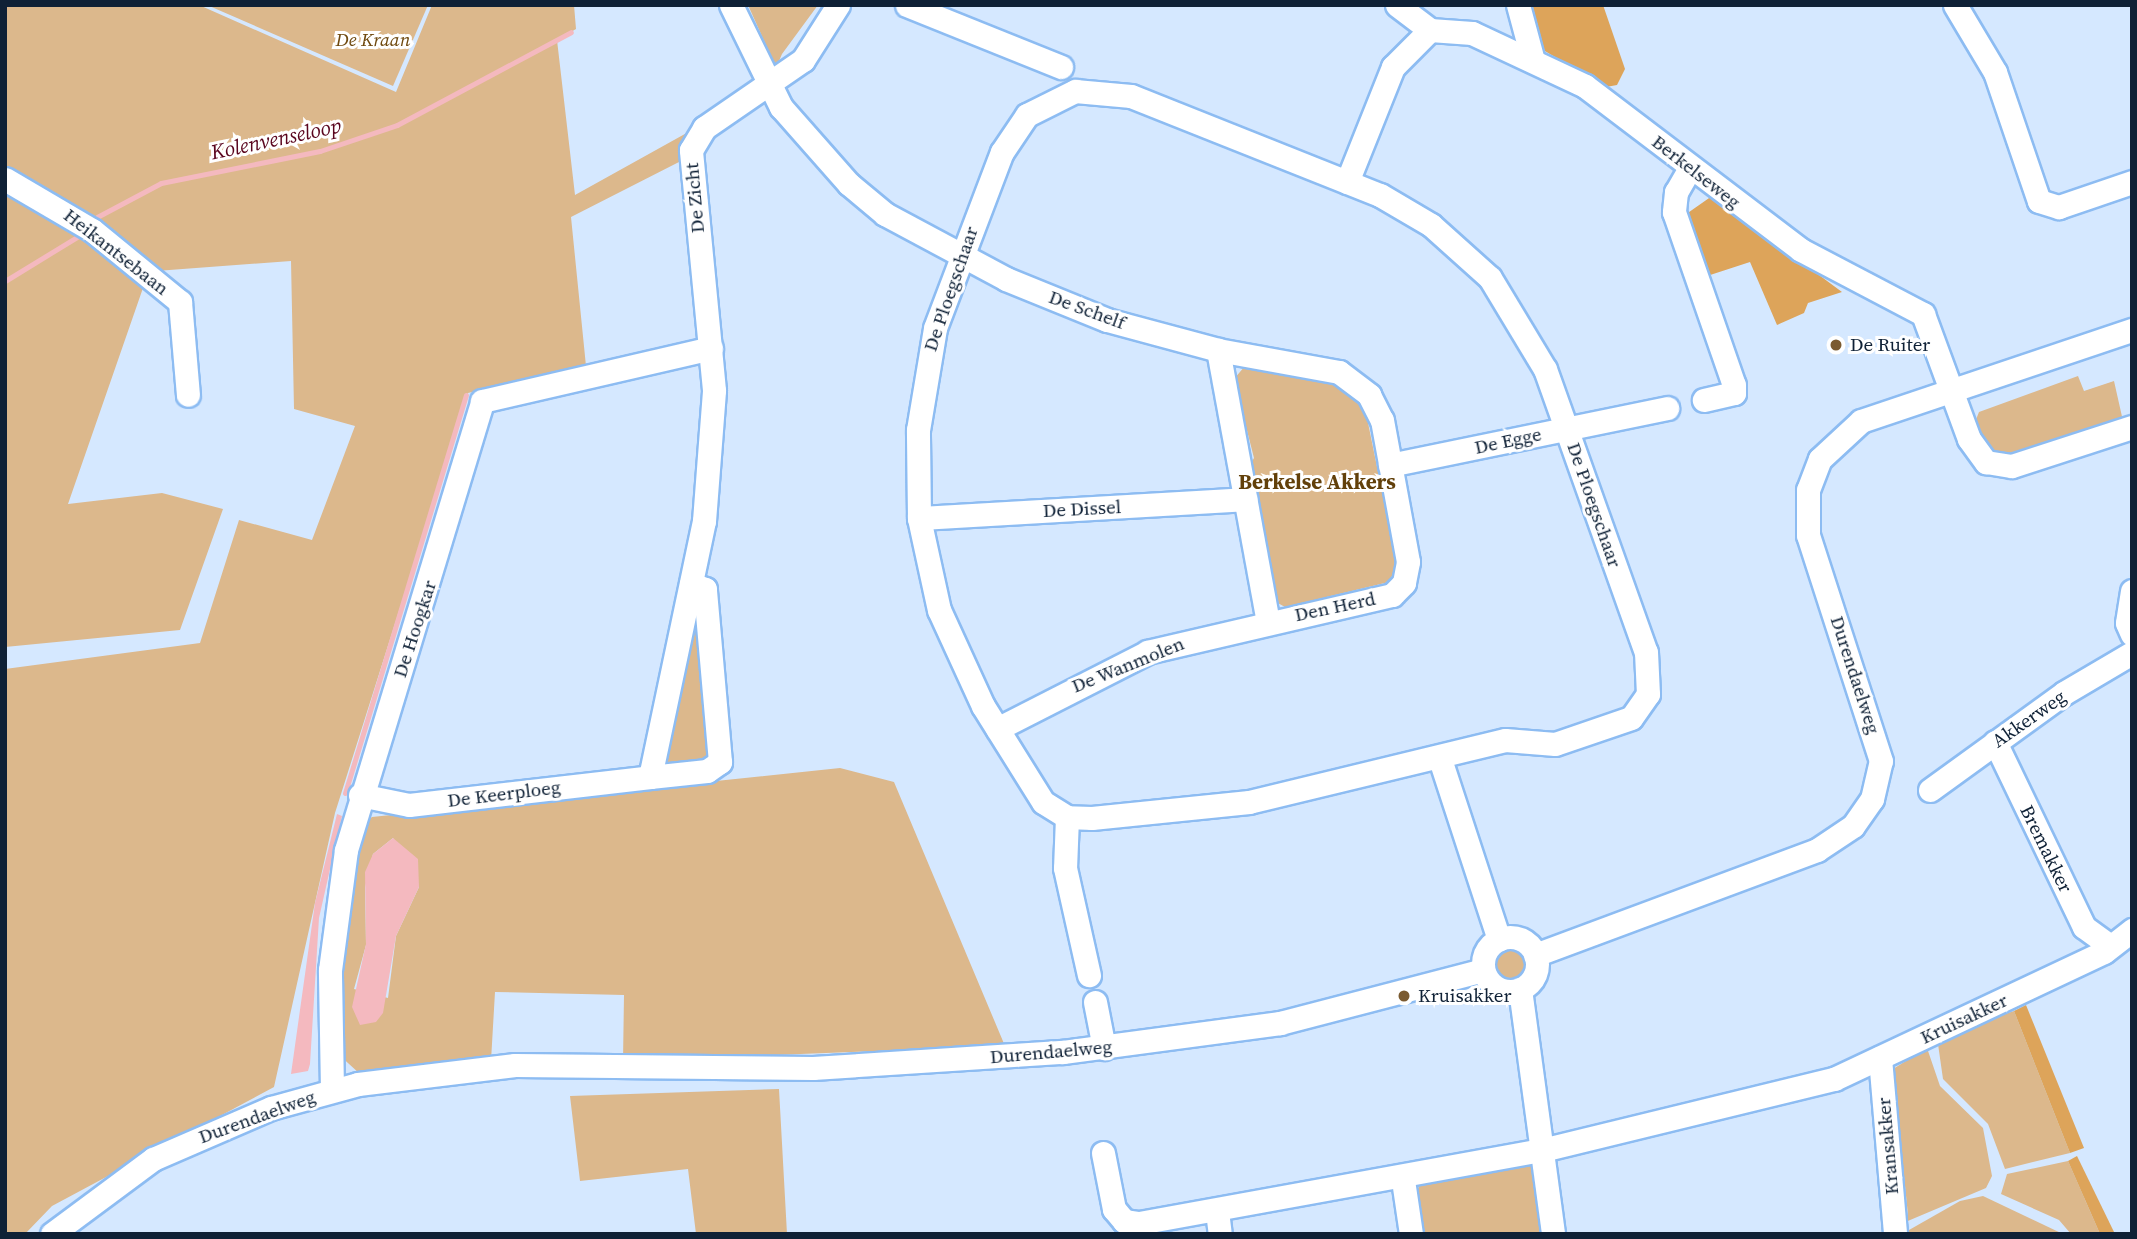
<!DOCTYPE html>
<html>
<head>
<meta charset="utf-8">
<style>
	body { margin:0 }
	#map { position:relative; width:2137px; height:1239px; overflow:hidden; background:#d5e8ff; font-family:"Source Serif 4",serif }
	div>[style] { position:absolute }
	.green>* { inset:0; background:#dcb88c }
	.round { border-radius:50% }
	.forest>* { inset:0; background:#dda45a }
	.water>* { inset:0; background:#f4b9bf }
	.stream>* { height:5px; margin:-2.5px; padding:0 2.5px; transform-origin:2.5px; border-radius:2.5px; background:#f4b9bf }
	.roads { filter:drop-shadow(2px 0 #8dbcf2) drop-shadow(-2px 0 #8dbcf2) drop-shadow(0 2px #8dbcf2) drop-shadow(0 -2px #8dbcf2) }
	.street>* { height:23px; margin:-11.5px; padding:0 11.5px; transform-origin:11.5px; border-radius:11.5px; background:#fff }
	.street>.ring { margin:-11.5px; padding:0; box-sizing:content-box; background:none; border:23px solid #fff; border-radius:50% }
	.dots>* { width:19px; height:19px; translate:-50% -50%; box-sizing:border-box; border:4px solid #fff; border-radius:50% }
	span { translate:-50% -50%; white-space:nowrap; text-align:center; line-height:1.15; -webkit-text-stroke:6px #fff; paint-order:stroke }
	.park-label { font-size:19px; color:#6f490f; font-style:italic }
	.street-label { font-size:19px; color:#0f2136 }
	.poi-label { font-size:19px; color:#0f2136 }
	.left { translate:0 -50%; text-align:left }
	.water-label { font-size:21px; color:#5a051e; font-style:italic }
	.neighbourhood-label { font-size:21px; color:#62400a; font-weight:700 }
	.frame { position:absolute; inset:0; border:7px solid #0f2136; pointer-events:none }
</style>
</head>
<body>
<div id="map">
	<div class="green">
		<div style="clip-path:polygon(5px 5px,199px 5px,396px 92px,432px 5px,574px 5px,576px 29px,557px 40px,575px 195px,692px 130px,679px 162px,571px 217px,586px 366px,468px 393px,335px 813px,274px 1087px,52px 1206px,25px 1234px,5px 1234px,5px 669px,200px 643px,239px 520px,312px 540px,355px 426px,294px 409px,291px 261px,156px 271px,96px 218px,77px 229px,143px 288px,68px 504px,162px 493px,223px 509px,180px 630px,5px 647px)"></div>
		<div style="clip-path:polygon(207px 5px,428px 5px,393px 86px)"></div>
		<div style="clip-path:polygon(748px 5px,818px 5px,782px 54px,779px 61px,787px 64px,778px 72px)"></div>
		<div style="clip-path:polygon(1245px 366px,1335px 382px,1365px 408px,1397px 565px,1389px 582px,1285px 607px,1276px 602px,1250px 465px,1254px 458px,1234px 379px)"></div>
		<div style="clip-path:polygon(2078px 376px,2084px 391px,2114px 381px,2123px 421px,2014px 458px,1996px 458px,1973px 427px,1979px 412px)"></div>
		<div style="clip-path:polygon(695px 603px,710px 760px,661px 765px)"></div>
		<div style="clip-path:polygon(evenodd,840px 768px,894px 782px,1005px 1046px,623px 1061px,624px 995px,495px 992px,491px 1061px,360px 1074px,337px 1053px,340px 935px,359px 828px,372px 817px,840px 768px,393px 838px,419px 887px,396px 936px,388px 998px,354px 989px,366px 945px,365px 887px,373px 854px,393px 838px)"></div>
		<div class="round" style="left:1494px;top:948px;width:32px;height:32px"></div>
		<div style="clip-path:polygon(2014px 1011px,2070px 1153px,2005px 1169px,1988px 1124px,1943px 1079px,1937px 1037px)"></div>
		<div style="clip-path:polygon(1927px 1048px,1940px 1086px,1983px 1128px,1992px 1176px,1986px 1188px,1903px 1223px,1908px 1215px,1893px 1069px)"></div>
		<div style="clip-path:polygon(779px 1089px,787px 1234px,696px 1234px,688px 1169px,580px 1181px,570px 1096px)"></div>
		<div style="clip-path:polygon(2068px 1161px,2100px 1234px,2071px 1234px,2059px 1220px,2001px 1194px,2007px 1174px)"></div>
		<div style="clip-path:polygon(1526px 1162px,1533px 1167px,1546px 1234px,1418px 1234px,1415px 1194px,1420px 1185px)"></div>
		<div style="clip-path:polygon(1983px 1196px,2063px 1234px,1902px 1234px,1960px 1201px)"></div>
	</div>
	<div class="forest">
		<div style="clip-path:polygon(1524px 5px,1603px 5px,1625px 69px,1617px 85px,1606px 87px,1538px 47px)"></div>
		<div style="clip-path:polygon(1712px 196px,1842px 292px,1808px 303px,1804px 313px,1777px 325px,1750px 262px,1704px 277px,1682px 217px)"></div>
		<div style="clip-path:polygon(2026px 1005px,2084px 1148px,2070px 1153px,2014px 1011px)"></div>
		<div style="clip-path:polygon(2077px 1156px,2115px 1234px,2100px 1234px,2068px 1161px)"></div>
	</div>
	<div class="water">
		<div style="clip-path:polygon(337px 814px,342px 816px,319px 918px,310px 1064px,308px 1071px,291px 1074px,315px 903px)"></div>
		<div style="clip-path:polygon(393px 838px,418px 859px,419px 887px,396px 936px,383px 1013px,376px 1022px,360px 1025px,352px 1007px,366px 944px,365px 872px,373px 854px)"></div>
	</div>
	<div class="stream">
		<div style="left:97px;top:217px;width:72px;rotate:-28deg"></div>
		<div style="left:161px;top:183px;width:162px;rotate:-11.4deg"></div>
		<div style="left:320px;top:151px;width:81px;rotate:-18.7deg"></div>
		<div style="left:397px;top:125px;width:197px;rotate:-28.1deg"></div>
		<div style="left:5px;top:281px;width:88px;rotate:-31.5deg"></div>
		<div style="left:345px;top:793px;width:416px;rotate:-73.1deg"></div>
	</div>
	<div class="roads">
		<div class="street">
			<div style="left:731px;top:5px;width:114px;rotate:63.9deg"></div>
			<div style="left:781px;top:107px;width:103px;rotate:48.6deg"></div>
			<div style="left:849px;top:184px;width:47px;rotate:39.8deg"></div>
			<div style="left:885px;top:214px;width:137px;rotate:28.2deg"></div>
			<div style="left:1006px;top:279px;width:109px;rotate:22.1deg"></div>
			<div style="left:1107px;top:320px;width:115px;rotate:15.1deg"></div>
			<div style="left:1218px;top:350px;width:123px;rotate:10.3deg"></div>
			<div style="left:1339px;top:372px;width:38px;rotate:37deg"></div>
			<div style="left:1369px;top:395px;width:28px;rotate:63deg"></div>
			<div style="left:1382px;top:420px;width:144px;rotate:79.6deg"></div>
			<div style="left:1408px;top:562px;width:21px;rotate:101deg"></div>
			<div style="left:1404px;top:583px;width:17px;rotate:135deg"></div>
			<div style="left:1392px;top:595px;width:251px;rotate:166.9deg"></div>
			<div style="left:1148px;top:652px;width:169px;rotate:153deg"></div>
			<div style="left:907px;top:5px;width:166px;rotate:21.9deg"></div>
			<div style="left:1397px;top:5px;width:41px;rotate:37.1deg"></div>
			<div style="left:1430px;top:30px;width:42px;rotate:4.1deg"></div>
			<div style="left:1472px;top:33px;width:125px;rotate:25.1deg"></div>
			<div style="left:1585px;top:86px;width:271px;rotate:37.2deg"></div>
			<div style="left:1801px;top:250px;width:138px;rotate:27.7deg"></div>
			<div style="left:1923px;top:314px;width:133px;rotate:69.8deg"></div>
			<div style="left:1969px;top:439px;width:29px;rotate:54deg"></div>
			<div style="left:1986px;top:462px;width:26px;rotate:9deg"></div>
			<div style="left:2012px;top:466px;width:126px;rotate:-18deg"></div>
			<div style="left:1518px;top:5px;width:54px;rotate:74.9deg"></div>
			<div style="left:1955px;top:5px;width:78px;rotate:59.2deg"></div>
			<div style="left:1995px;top:72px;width:136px;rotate:71.2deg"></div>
			<div style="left:2039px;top:201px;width:21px;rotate:17deg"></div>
			<div style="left:2059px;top:207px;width:77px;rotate:-18.9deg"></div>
			<div style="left:1075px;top:91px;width:56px;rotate:5.1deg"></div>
			<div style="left:1131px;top:96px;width:268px;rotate:21.7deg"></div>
			<div style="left:1380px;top:195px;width:59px;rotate:30.5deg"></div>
			<div style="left:1431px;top:225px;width:79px;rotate:41.9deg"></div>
			<div style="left:1490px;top:278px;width:106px;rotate:58.9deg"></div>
			<div style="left:1545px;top:369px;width:300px;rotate:70.4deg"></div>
			<div style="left:1646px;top:652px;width:42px;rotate:87.3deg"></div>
			<div style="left:1648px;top:694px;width:29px;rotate:125deg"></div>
			<div style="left:1631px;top:718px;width:80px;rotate:161.1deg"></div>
			<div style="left:1555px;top:744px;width:50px;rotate:-175.4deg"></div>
			<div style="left:1505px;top:740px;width:263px;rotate:166.4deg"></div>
			<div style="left:1249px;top:802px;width:158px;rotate:174.2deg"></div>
			<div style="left:1092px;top:818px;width:25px;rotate:-178deg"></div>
			<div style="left:1067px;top:817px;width:28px;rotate:-148deg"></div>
			<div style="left:1043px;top:802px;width:113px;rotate:-122deg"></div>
			<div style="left:983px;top:706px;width:106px;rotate:-114.6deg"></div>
			<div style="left:939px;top:610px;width:94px;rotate:-102.3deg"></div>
			<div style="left:919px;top:518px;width:88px;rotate:-90.7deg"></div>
			<div style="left:918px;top:430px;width:103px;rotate:-80.5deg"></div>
			<div style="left:935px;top:328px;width:188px;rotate:-69.2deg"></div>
			<div style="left:1002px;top:152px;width:45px;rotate:-56deg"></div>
			<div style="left:1027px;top:115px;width:54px;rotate:-26.6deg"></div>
			<div style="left:1690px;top:168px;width:28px;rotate:120deg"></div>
			<div style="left:1676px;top:192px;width:20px;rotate:96deg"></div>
			<div style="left:1674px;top:212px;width:183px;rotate:70.9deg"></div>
			<div style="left:1734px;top:385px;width:8px;rotate:90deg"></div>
			<div style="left:1734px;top:393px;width:31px;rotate:167deg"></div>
			<div style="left:5px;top:179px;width:101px;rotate:30.4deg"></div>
			<div style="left:92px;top:230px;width:114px;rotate:39.3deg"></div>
			<div style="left:180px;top:302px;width:93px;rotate:85.1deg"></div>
			<div style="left:1347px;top:182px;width:124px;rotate:-68.2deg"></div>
			<div style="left:1393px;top:67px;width:52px;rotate:-45deg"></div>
			<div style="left:1218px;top:350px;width:277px;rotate:79.6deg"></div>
			<div style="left:1390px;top:465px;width:283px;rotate:-11.6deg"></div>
			<div style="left:919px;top:518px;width:327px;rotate:-3.3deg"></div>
			<div style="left:2132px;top:591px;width:32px;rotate:99deg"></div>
			<div style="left:2127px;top:623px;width:12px;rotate:66deg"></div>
			<div style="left:1995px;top:742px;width:205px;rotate:64.3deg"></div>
			<div style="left:2084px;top:927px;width:32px;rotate:36deg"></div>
			<div style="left:1440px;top:759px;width:190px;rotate:71.9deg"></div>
			<div style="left:650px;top:777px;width:57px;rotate:-6deg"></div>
			<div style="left:707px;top:771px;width:16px;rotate:-35deg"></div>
			<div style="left:720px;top:762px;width:174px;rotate:-95deg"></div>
			<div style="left:705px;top:589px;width:15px;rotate:-160deg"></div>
			<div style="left:1930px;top:790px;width:165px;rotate:-35.9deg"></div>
			<div style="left:2064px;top:693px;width:79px;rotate:-30.5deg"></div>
			<div style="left:360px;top:795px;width:50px;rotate:11.5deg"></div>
			<div style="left:409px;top:805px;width:243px;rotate:-6.6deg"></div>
			<div style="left:650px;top:777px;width:262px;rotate:-78.1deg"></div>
			<div style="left:704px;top:521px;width:131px;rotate:-85.6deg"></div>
			<div style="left:714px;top:390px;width:241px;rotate:-95.5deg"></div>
			<div style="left:691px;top:150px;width:26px;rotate:-59deg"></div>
			<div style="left:704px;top:128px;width:120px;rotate:-34.5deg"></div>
			<div style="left:803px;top:60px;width:65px;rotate:-57.5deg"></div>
			<div style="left:1067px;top:817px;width:51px;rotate:92.2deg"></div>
			<div style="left:1065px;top:868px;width:110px;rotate:77.4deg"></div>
			<div class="ring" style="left:1483px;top:937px;width:31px;height:31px"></div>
			<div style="left:1535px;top:955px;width:301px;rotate:-20.4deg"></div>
			<div style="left:1817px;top:850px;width:43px;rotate:-33.7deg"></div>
			<div style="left:1853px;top:826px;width:33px;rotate:-55deg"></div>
			<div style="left:1872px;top:799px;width:39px;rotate:-77deg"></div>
			<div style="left:1881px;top:761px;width:237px;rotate:-107.9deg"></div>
			<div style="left:1808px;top:535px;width:45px;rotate:-90deg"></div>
			<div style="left:1808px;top:490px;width:33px;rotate:-69deg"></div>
			<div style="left:1820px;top:459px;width:56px;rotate:-42.8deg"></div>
			<div style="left:1861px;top:421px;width:286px;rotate:-18.6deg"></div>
			<div style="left:1520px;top:989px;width:247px;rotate:82.3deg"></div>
			<div style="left:1095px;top:1002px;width:47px;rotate:78.9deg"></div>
			<div style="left:1880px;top:1058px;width:177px;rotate:85.1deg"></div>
			<div style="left:332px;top:1090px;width:120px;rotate:-91deg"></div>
			<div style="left:330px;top:970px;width:121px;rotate:-82.4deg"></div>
			<div style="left:346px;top:850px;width:469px;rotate:-73.1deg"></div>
			<div style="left:482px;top:401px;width:235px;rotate:-13deg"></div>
			<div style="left:1103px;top:1153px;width:57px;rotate:78.9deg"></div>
			<div style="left:1114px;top:1209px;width:16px;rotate:50deg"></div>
			<div style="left:1124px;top:1221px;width:15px;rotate:8deg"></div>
			<div style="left:1139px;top:1223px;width:410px;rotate:-10.3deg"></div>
			<div style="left:1542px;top:1150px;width:301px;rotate:-13.7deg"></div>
			<div style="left:1834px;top:1079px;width:298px;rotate:-25.2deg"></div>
			<div style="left:2104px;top:952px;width:36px;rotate:-38deg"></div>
			<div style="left:1403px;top:1180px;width:55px;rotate:81.6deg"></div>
			<div style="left:1217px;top:1211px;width:23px;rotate:83deg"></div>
			<div style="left:52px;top:1234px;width:126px;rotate:-36.6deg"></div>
			<div style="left:153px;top:1159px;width:129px;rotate:-23.4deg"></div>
			<div style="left:271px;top:1108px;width:90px;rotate:-15.4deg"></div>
			<div style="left:358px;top:1084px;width:158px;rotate:-6.9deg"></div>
			<div style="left:515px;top:1065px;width:298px;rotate:0.6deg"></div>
			<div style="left:813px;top:1068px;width:251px;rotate:-3.7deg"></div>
			<div style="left:1063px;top:1052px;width:219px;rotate:-7.6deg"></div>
			<div style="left:1280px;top:1023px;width:210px;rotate:-14.6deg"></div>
		</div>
	</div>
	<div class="dots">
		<div style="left:1836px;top:345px;background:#7a5a30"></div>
		<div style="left:1404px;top:996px;background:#7a5a30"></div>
	</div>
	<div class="park-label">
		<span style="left:373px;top:40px">De Kraan</span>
	</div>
	<div class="street-label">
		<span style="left:1696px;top:172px;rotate:38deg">Berkelseweg</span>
		<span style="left:695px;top:198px;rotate:-95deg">De Zicht</span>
		<span style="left:116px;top:252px;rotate:38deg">Heikantsebaan</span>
		<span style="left:951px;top:289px;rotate:-71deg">De Ploegschaar</span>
		<span style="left:1087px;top:310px;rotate:20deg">De Schelf</span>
		<span style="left:1508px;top:441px;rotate:-12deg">De Egge</span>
		<span style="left:1594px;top:505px;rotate:71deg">De Ploegschaar</span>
		<span style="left:1082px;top:509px;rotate:-3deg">De Dissel</span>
		<span style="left:1335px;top:607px;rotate:-12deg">Den Herd</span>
		<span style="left:415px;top:629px;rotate:-72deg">De Hoogkar</span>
		<span style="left:1128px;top:665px;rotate:-22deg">De Wanmolen</span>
		<span style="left:1855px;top:675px;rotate:72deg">Durendaelweg</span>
		<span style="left:2029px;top:719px;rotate:-35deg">Akkerweg</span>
		<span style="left:504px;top:794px;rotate:-7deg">De Keerploeg</span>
		<span style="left:2046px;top:849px;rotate:64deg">Bremakker</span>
		<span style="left:1964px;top:1019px;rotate:-25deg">Kruisakker</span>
		<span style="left:1051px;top:1052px;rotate:-5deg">Durendaelweg</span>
		<span style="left:257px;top:1117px;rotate:-20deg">Durendaelweg</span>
		<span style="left:1888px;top:1146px;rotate:-95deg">Kransakker</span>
	</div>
	<div class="poi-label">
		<span class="left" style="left:1850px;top:345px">De Ruiter</span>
		<span class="left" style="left:1418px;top:996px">Kruisakker</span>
	</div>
	<div class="water-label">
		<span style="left:276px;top:139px;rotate:-12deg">Kolenvenseloop</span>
	</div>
	<div class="neighbourhood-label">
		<span style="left:1317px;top:482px">Berkelse Akkers</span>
	</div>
	<div class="frame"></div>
</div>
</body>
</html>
